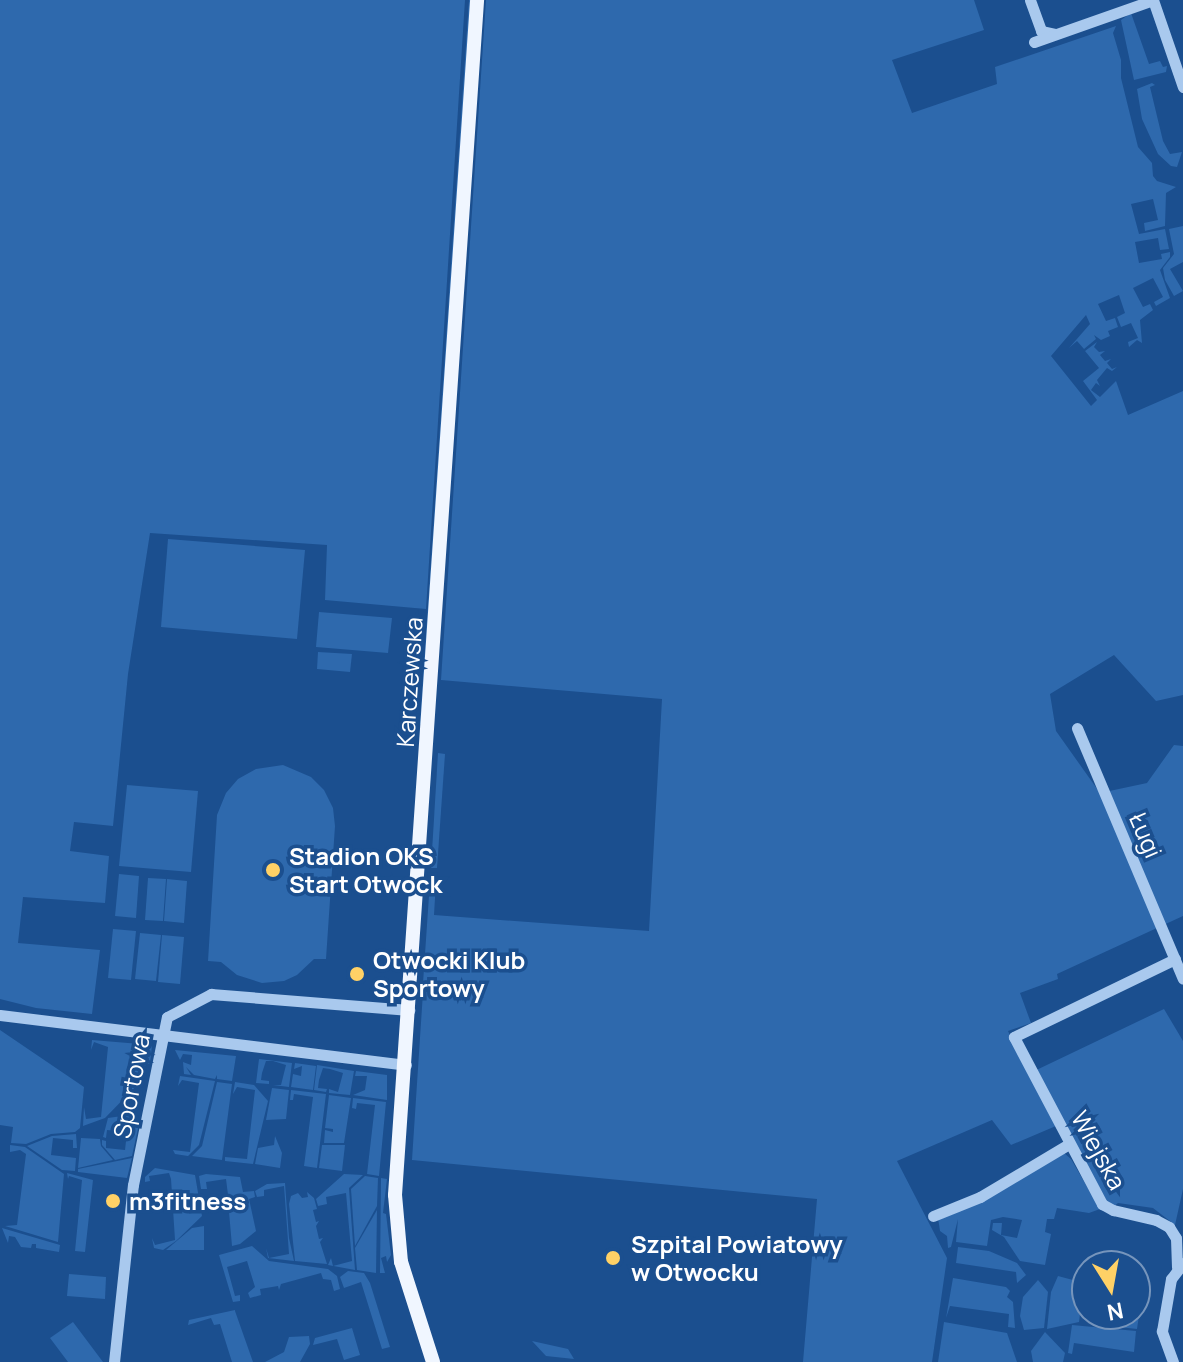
<!DOCTYPE html>
<html>
<head>
<meta charset="utf-8">
<style>
	body { margin:0 }
	#map { position:relative; width:1183px; height:1362px; overflow:hidden; background:#1b4f8f; font-family:Manrope,sans-serif }
	div>[style] { position:absolute }
	.green>* { inset:0; background:#2e69ad }
	.minor>* { height:11px; margin:-5.5px; padding:0 5.5px; transform-origin:5.5px; border-radius:5.5px; background:#a9c9ee }
	.major>* { height:14px; margin:-7px; padding:0 7px; transform-origin:7px; border-radius:7px; background:#f0f6ff }
	.dots>* { width:22px; height:22px; translate:-50% -50%; box-sizing:border-box; border:4px solid #1b4f8f; border-radius:50% }
	span { translate:-50% -50%; white-space:nowrap; text-align:center; line-height:1.15; -webkit-text-stroke:7px #1b4f8f; paint-order:stroke }
	.street-label { font-size:24px; color:#fff }
	.poi-label { font-size:24px; color:#fff; font-weight:700 }
	.left { translate:0 -50%; text-align:left }
	.north { position:absolute; left:1071px; top:1250px; width:80px; height:80px; box-sizing:border-box; background:#1b4f8f; border:2px solid #7695bc; border-radius:50%; rotate:169deg; font-size:22px; font-weight:700; line-height:32px; text-align:center; color:#fff }
	.north::after { content:''; display:block; margin:auto; width:28px; height:36px; background:#ffd166; clip-path:polygon(50% 0,100% 100%,50% 72%,0 100%) }
</style>
</head>
<body>
<div id="map">
	<div class="green">
		<div style="clip-path:polygon(0 0,465px 0,426px 609px,325px 600px,327px 545px,150px 533px,128px 674px,113px 826px,74px 822px,70px 851px,109px 856px,105px 903px,23px 897px,18px 943px,100px 950px,92px 1014px,36px 1008px,0 999px)"></div>
		<div style="clip-path:polygon(469px 0,473px 0,425px 725px,420px 724px)"></div>
		<div style="clip-path:polygon(486px 0,974px 0,984px 30px,892px 60px,912px 113px,997px 84px,995px 67px,1116px 26px,1113px 33px,1121px 60px,1121px 78px,1138px 147px,1152px 163px,1153px 176px,1157px 181px,1176px 187px,1166px 193px,1165px 226px,1145px 231px,1144px 223px,1158px 220px,1153px 199px,1131px 204px,1139px 234px,1165px 229px,1169px 249px,1160px 250px,1158px 238px,1135px 242px,1139px 263px,1162px 259px,1161px 254px,1170px 252px,1170px 257px,1160px 270px,1170px 298px,1156px 306px,1154px 302px,1163px 297px,1153px 278px,1133px 288px,1143px 307px,1150px 304px,1153px 310px,1140px 320px,1142px 343px,1137px 340px,1129px 347px,1128px 342px,1138px 338px,1131px 323px,1121px 327px,1117px 317px,1125px 313px,1119px 295px,1098px 304px,1106px 321px,1115px 318px,1118px 327px,1108px 331px,1110px 336px,1101px 340px,1094px 335px,1096px 339px,1084px 349px,1077px 341px,1069px 348px,1090px 324px,1086px 315px,1051px 356px,1091px 406px,1097px 400px,1083px 381px,1099px 368px,1085px 351px,1097px 342px,1094px 347px,1099px 352px,1105px 351px,1100px 355px,1105px 361px,1111px 359px,1107px 363px,1112px 369px,1117px 367px,1112px 371px,1107px 368px,1097px 380px,1100px 386px,1096px 383px,1091px 390px,1100px 397px,1116px 381px,1128px 415px,1183px 391px,1183px 695px,1156px 701px,1114px 655px,1050px 694px,1056px 731px,1100px 793px,1147px 783px,1174px 745px,1183px 746px,1183px 916px,1057px 974px,1058px 979px,1020px 993px,1031px 1023px,1008px 1031px,1028px 1074px,1164px 1009px,1183px 1041px,1183px 1189px,1175px 1225px,1153px 1208px,1118px 1203px,1113px 1207px,1108px 1203px,1063px 1123px,1011px 1145px,992px 1120px,897px 1161px,947px 1258px,932px 1362px,803px 1362px,817px 1199px,412px 1160px,423px 992px,428px 992px,429px 985px,423px 983px,430px 881px,436px 881px,434px 915px,649px 931px,662px 699px,441px 680px)"></div>
		<div style="clip-path:polygon(1131px 13px,1149px 64px,1160px 61px,1163px 67px,1167px 66px,1166px 72px,1134px 80px,1121px 20px)"></div>
		<div style="clip-path:polygon(1152px 83px,1155px 85px,1150px 87px,1163px 141px,1170px 154px,1182px 152px,1177px 167px,1171px 166px,1158px 154px,1142px 119px,1137px 89px)"></div>
		<div style="clip-path:polygon(1183px 226px,1183px 262px,1170px 269px,1183px 291px,1174px 296px,1165px 280px,1163px 268px,1174px 254px,1169px 229px)"></div>
		<div style="clip-path:polygon(168px 539px,305px 550px,297px 639px,161px 627px)"></div>
		<div style="clip-path:polygon(319px 612px,392px 618px,388px 653px,316px 647px)"></div>
		<div style="clip-path:polygon(318px 652px,352px 654px,350px 672px,317px 669px)"></div>
		<div style="clip-path:polygon(438px 753px,445px 754px,437px 868px,431px 868px)"></div>
		<div style="clip-path:polygon(283px 765px,311px 777px,324px 790px,333px 808px,335px 826px,326px 959px,314px 959px,297px 975px,284px 981px,262px 983px,237px 975px,221px 962px,208px 961px,217px 815px,226px 793px,238px 779px,256px 769px)"></div>
		<div style="clip-path:polygon(127px 785px,198px 791px,191px 872px,119px 866px)"></div>
		<div style="clip-path:polygon(119px 874px,139px 876px,136px 918px,115px 916px)"></div>
		<div style="clip-path:polygon(148px 878px,166px 879px,163px 921px,145px 920px)"></div>
		<div style="clip-path:polygon(167px 879px,187px 881px,184px 923px,164px 921px)"></div>
		<div style="clip-path:polygon(113px 929px,136px 931px,131px 980px,108px 978px)"></div>
		<div style="clip-path:polygon(140px 933px,161px 935px,156px 981px,135px 979px)"></div>
		<div style="clip-path:polygon(162px 935px,184px 937px,180px 984px,158px 982px)"></div>
		<div style="clip-path:polygon(0 1030px,84px 1087px,80px 1128px,75px 1132px,51px 1134px,26px 1144px,11px 1143px,13px 1127px,0 1125px)"></div>
		<div style="clip-path:polygon(92px 1040px,152px 1045px,150px 1063px,144px 1066px,142px 1080px,105px 1118px,83px 1126px,84px 1107px,86px 1119px,101px 1117px,108px 1047px,94px 1042px,91px 1050px)"></div>
		<div style="clip-path:polygon(175px 1050px,236px 1056px,232px 1081px,217px 1079px,217px 1075px,215px 1079px,194px 1075px,186px 1067px,191px 1075px,184px 1074px,183px 1062px,191px 1065px,192px 1055px,183px 1054px,180px 1060px)"></div>
		<div style="clip-path:polygon(259px 1059px,292px 1063px,289px 1087px,273px 1085px,281px 1085px,286px 1065px,273px 1061px,266px 1061px,262px 1073px,261px 1080px,269px 1081px,269px 1084px,256px 1083px)"></div>
		<div style="clip-path:polygon(295px 1063px,316px 1066px,313px 1090px,291px 1087px,293px 1074px,301px 1076px,302px 1066px,294px 1069px)"></div>
		<div style="clip-path:polygon(317px 1065px,354px 1071px,350px 1095px,329px 1093px,329px 1089px,338px 1092px,343px 1073px,330px 1069px,323px 1068px,319px 1080px,318px 1088px,327px 1089px,326px 1092px,314px 1090px)"></div>
		<div style="clip-path:polygon(356px 1071px,387px 1075px,387px 1100px,353px 1095px,365px 1090px,367px 1076px,355px 1076px)"></div>
		<div style="clip-path:polygon(180px 1076px,215px 1081px,199px 1145px,188px 1156px,175px 1154px,173px 1150px,190px 1152px,199px 1083px,182px 1080px,178px 1086px)"></div>
		<div style="clip-path:polygon(217px 1082px,232px 1084px,222px 1160px,192px 1156px,202px 1146px)"></div>
		<div style="clip-path:polygon(235px 1082px,254px 1085px,268px 1101px,253px 1164px,225px 1161px,225px 1157px,247px 1159px,255px 1090px,237px 1087px,233px 1094px)"></div>
		<div style="clip-path:polygon(272px 1088px,289px 1090px,286px 1119px,266px 1120px)"></div>
		<div style="clip-path:polygon(291px 1090px,326px 1094px,317px 1168px,304px 1166px,313px 1097px,294px 1094px,293px 1100px,290px 1100px)"></div>
		<div style="clip-path:polygon(329px 1095px,351px 1098px,344px 1143px,324px 1143px,325px 1130px,333px 1132px,333px 1129px,325px 1128px)"></div>
		<div style="clip-path:polygon(353px 1098px,386px 1102px,379px 1176px,367px 1174px,375px 1105px,357px 1103px,356px 1109px,352px 1108px)"></div>
		<div style="clip-path:polygon(136px 1114px,139px 1124px,132px 1156px,115px 1160px,102px 1145px,102px 1140px,106px 1141px,106px 1148px,125px 1150px,127px 1132px,107px 1130px,106px 1138px,103px 1137px,108px 1118px)"></div>
		<div style="clip-path:polygon(76px 1134px,77px 1148px,73px 1148px,73px 1140px,53px 1138px,51px 1155px,76px 1158px,75px 1171px,62px 1170px,27px 1146px,52px 1136px)"></div>
		<div style="clip-path:polygon(275px 1136px,282px 1153px,280px 1168px,255px 1164px,258px 1148px,274px 1145px)"></div>
		<div style="clip-path:polygon(81px 1138px,100px 1139px,101px 1146px,113px 1160px,78px 1168px)"></div>
		<div style="clip-path:polygon(10px 1145px,25px 1147px,64px 1174px,58px 1242px,5px 1226px,17px 1225px,26px 1154px,20px 1150px,10px 1152px)"></div>
		<div style="clip-path:polygon(322px 1145px,345px 1145px,342px 1171px,319px 1168px)"></div>
		<div style="clip-path:polygon(1064px 1153px,1071px 1159px,1100px 1209px,1089px 1213px,1057px 1208px,1054px 1219px,1047px 1219px,1045px 1232px,1051px 1234px,1045px 1265px,1020px 1261px,1004px 1237px,992px 1230px,993px 1223px,1002px 1223px,1001px 1235px,1017px 1238px,1022px 1220px,1003px 1217px,991px 1220px,987px 1246px,956px 1242px,958px 1219px,951px 1247px,948px 1248px,947px 1236px,940px 1231px,938px 1218px)"></div>
		<div style="clip-path:polygon(132px 1158px,127px 1178px,78px 1172px,78px 1169px)"></div>
		<div style="clip-path:polygon(155px 1168px,195px 1175px,202px 1216px,176px 1241px,163px 1250px,154px 1248px,152px 1238px,155px 1245px,175px 1240px,171px 1179px,169px 1173px,149px 1176px,150px 1181px,145px 1182px,145px 1177px)"></div>
		<div style="clip-path:polygon(67px 1173px,93px 1180px,85px 1252px,75px 1251px,82px 1180px,69px 1176px,68px 1179px)"></div>
		<div style="clip-path:polygon(206px 1174px,240px 1177px,243px 1192px,254px 1191px,255px 1197px,249px 1199px,256px 1231px,240px 1244px,232px 1246px,229px 1212px,235px 1211px,233px 1202px,229px 1203px,226px 1179px,206px 1182px,207px 1189px,201px 1189px,199px 1176px)"></div>
		<div style="clip-path:polygon(344px 1174px,363px 1175px,349px 1188px,355px 1270px,328px 1265px,331px 1258px,333px 1266px,352px 1261px,346px 1193px,326px 1197px,327px 1204px,318px 1206px,316px 1199px)"></div>
		<div style="clip-path:polygon(365px 1176px,378px 1178px,377px 1206px,355px 1246px,351px 1189px)"></div>
		<div style="clip-path:polygon(381px 1178px,387px 1179px,383px 1213px,386px 1214px,391px 1255px,387px 1262px,386px 1256px,381px 1258px,385px 1273px,380px 1273px)"></div>
		<div style="clip-path:polygon(285px 1183px,289px 1238px,294px 1261px,268px 1258px,266px 1248px,269px 1258px,289px 1254px,284px 1186px,264px 1190px,264px 1196px,257px 1197px,255px 1191px,267px 1184px)"></div>
		<div style="clip-path:polygon(307px 1192px,314px 1198px,317px 1209px,313px 1210px,316px 1222px,319px 1221px,316px 1226px,319px 1239px,323px 1238px,320px 1242px,327px 1264px,295px 1261px,289px 1204px,291px 1196px,298px 1193px,302px 1198px,308px 1197px)"></div>
		<div style="clip-path:polygon(377px 1210px,376px 1273px,357px 1270px,355px 1248px)"></div>
		<div style="clip-path:polygon(204px 1226px,204px 1250px,166px 1250px,192px 1228px)"></div>
		<div style="clip-path:polygon(2px 1228px,60px 1245px,59px 1252px,36px 1248px,36px 1244px,32px 1244px,31px 1248px,21px 1247px,15px 1237px,9px 1236px,8px 1243px)"></div>
		<div style="clip-path:polygon(252px 1246px,269px 1261px,328px 1269px,337px 1276px,340px 1289px,334px 1291px,331px 1280px,323px 1279px,321px 1273px,281px 1284px,279px 1290px,278px 1286px,260px 1289px,261px 1295px,250px 1298px,248px 1293px,255px 1287px,247px 1261px,227px 1267px,235px 1296px,240px 1295px,240px 1301px,233px 1302px,219px 1255px)"></div>
		<div style="clip-path:polygon(958px 1247px,989px 1251px,1017px 1263px,1026px 1275px,1017px 1283px,1016px 1272px,956px 1263px)"></div>
		<div style="clip-path:polygon(348px 1271px,364px 1273px,370px 1283px,390px 1347px,382px 1349px,361px 1282px,344px 1288px,340px 1277px)"></div>
		<div style="clip-path:polygon(69px 1274px,106px 1277px,105px 1299px,67px 1296px)"></div>
		<div style="clip-path:polygon(1058px 1276px,1084px 1283px,1079px 1322px,1047px 1329px,1051px 1292px)"></div>
		<div style="clip-path:polygon(953px 1278px,1006px 1287px,1010px 1291px,1007px 1297px,1013px 1302px,1015px 1328px,1008px 1327px,1009px 1314px,950px 1306px,946px 1318px)"></div>
		<div style="clip-path:polygon(1038px 1280px,1048px 1292px,1044px 1328px,1024px 1330px,1020px 1316px,1023px 1297px)"></div>
		<div style="clip-path:polygon(1135px 1296px,1140px 1309px,1137px 1329px,1101px 1325px,1108px 1322px,1109px 1314px,1135px 1314px)"></div>
		<div style="clip-path:polygon(235px 1310px,235px 1311px,253px 1362px,232px 1362px,220px 1324px,214px 1325px,211px 1318px,188px 1325px,189px 1320px)"></div>
		<div style="clip-path:polygon(73px 1322px,103px 1362px,68px 1362px,50px 1338px)"></div>
		<div style="clip-path:polygon(944px 1322px,1007px 1333px,1017px 1362px,938px 1362px)"></div>
		<div style="clip-path:polygon(1072px 1325px,1136px 1331px,1134px 1352px,1074px 1343px,1072px 1354px,1068px 1353px)"></div>
		<div style="clip-path:polygon(352px 1328px,360px 1355px,344px 1360px,337px 1339px,313px 1345px,315px 1338px)"></div>
		<div style="clip-path:polygon(1045px 1332px,1065px 1353px,1063px 1362px,1033px 1362px,1031px 1351px)"></div>
		<div style="clip-path:polygon(309px 1336px,310px 1344px,300px 1362px,265px 1362px,284px 1352px,289px 1337px)"></div>
		<div style="clip-path:polygon(532px 1341px,568px 1349px,574px 1359px,546px 1356px)"></div>
	</div>
	<div class="minor">
		<div style="left:1030px;top:0;width:33px;rotate:70deg"></div>
		<div style="left:1041px;top:31px;width:14px;rotate:12deg"></div>
		<div style="left:1153px;top:0;width:92px;rotate:71deg"></div>
		<div style="left:1034px;top:42px;width:126px;rotate:-19.4deg"></div>
		<div style="left:1077px;top:728px;width:272px;rotate:67.1deg"></div>
		<div style="left:1175px;top:959px;width:179px;rotate:154.2deg"></div>
		<div style="left:1014px;top:1037px;width:189px;rotate:62.2deg"></div>
		<div style="left:1102px;top:1204px;width:13px;rotate:29deg"></div>
		<div style="left:1113px;top:1210px;width:44px;rotate:13.1deg"></div>
		<div style="left:1156px;top:1220px;width:15px;rotate:28deg"></div>
		<div style="left:1169px;top:1227px;width:13px;rotate:58deg"></div>
		<div style="left:1176px;top:1238px;width:29px;rotate:88deg"></div>
		<div style="left:0;top:1015px;width:409px;rotate:7deg"></div>
		<div style="left:933px;top:1216px;width:51px;rotate:-22deg"></div>
		<div style="left:980px;top:1197px;width:104px;rotate:-30.8deg"></div>
		<div style="left:114px;top:1362px;width:178px;rotate:-83.9deg"></div>
		<div style="left:133px;top:1185px;width:171px;rotate:-78.6deg"></div>
		<div style="left:167px;top:1017px;width:50px;rotate:-27.6deg"></div>
		<div style="left:211px;top:994px;width:199px;rotate:4.6deg"></div>
		<div style="left:1173px;top:1362px;width:33px;rotate:-110deg"></div>
		<div style="left:1162px;top:1331px;width:53px;rotate:-80.2deg"></div>
		<div style="left:1171px;top:1279px;width:20px;rotate:-53deg"></div>
	</div>
	<div class="major">
		<div style="left:433px;top:1362px;width:105px;rotate:-107.7deg"></div>
		<div style="left:401px;top:1262px;width:67px;rotate:-95.1deg"></div>
		<div style="left:395px;top:1195px;width:1198px;rotate:-86.07deg"></div>
	</div>
	<div class="dots">
		<div style="left:273px;top:870px;background:#ffd166"></div>
		<div style="left:357px;top:974px;background:#ffd166"></div>
		<div style="left:113px;top:1201px;background:#ffd166"></div>
		<div style="left:613px;top:1258px;background:#ffd166"></div>
	</div>
	<div class="street-label">
		<span style="left:409px;top:682px;rotate:-86deg">Karczewska</span>
		<span style="left:1146px;top:835px;rotate:67deg">Ługi</span>
		<span style="left:131px;top:1086px;rotate:-79deg">Sportowa</span>
		<span style="left:1099px;top:1150px;rotate:61deg">Wiejska</span>
	</div>
	<div class="poi-label">
		<span class="left" style="left:289px;top:870px">Stadion OKS<br>Start Otwock</span>
		<span class="left" style="left:373px;top:974px">Otwocki Klub<br>Sportowy</span>
		<span class="left" style="left:129px;top:1201px">m3fitness</span>
		<span class="left" style="left:631px;top:1258px">Szpital Powiatowy<br>w Otwocku</span>
	</div>
	<div class="north">N</div>
</div>
</body>
</html>
